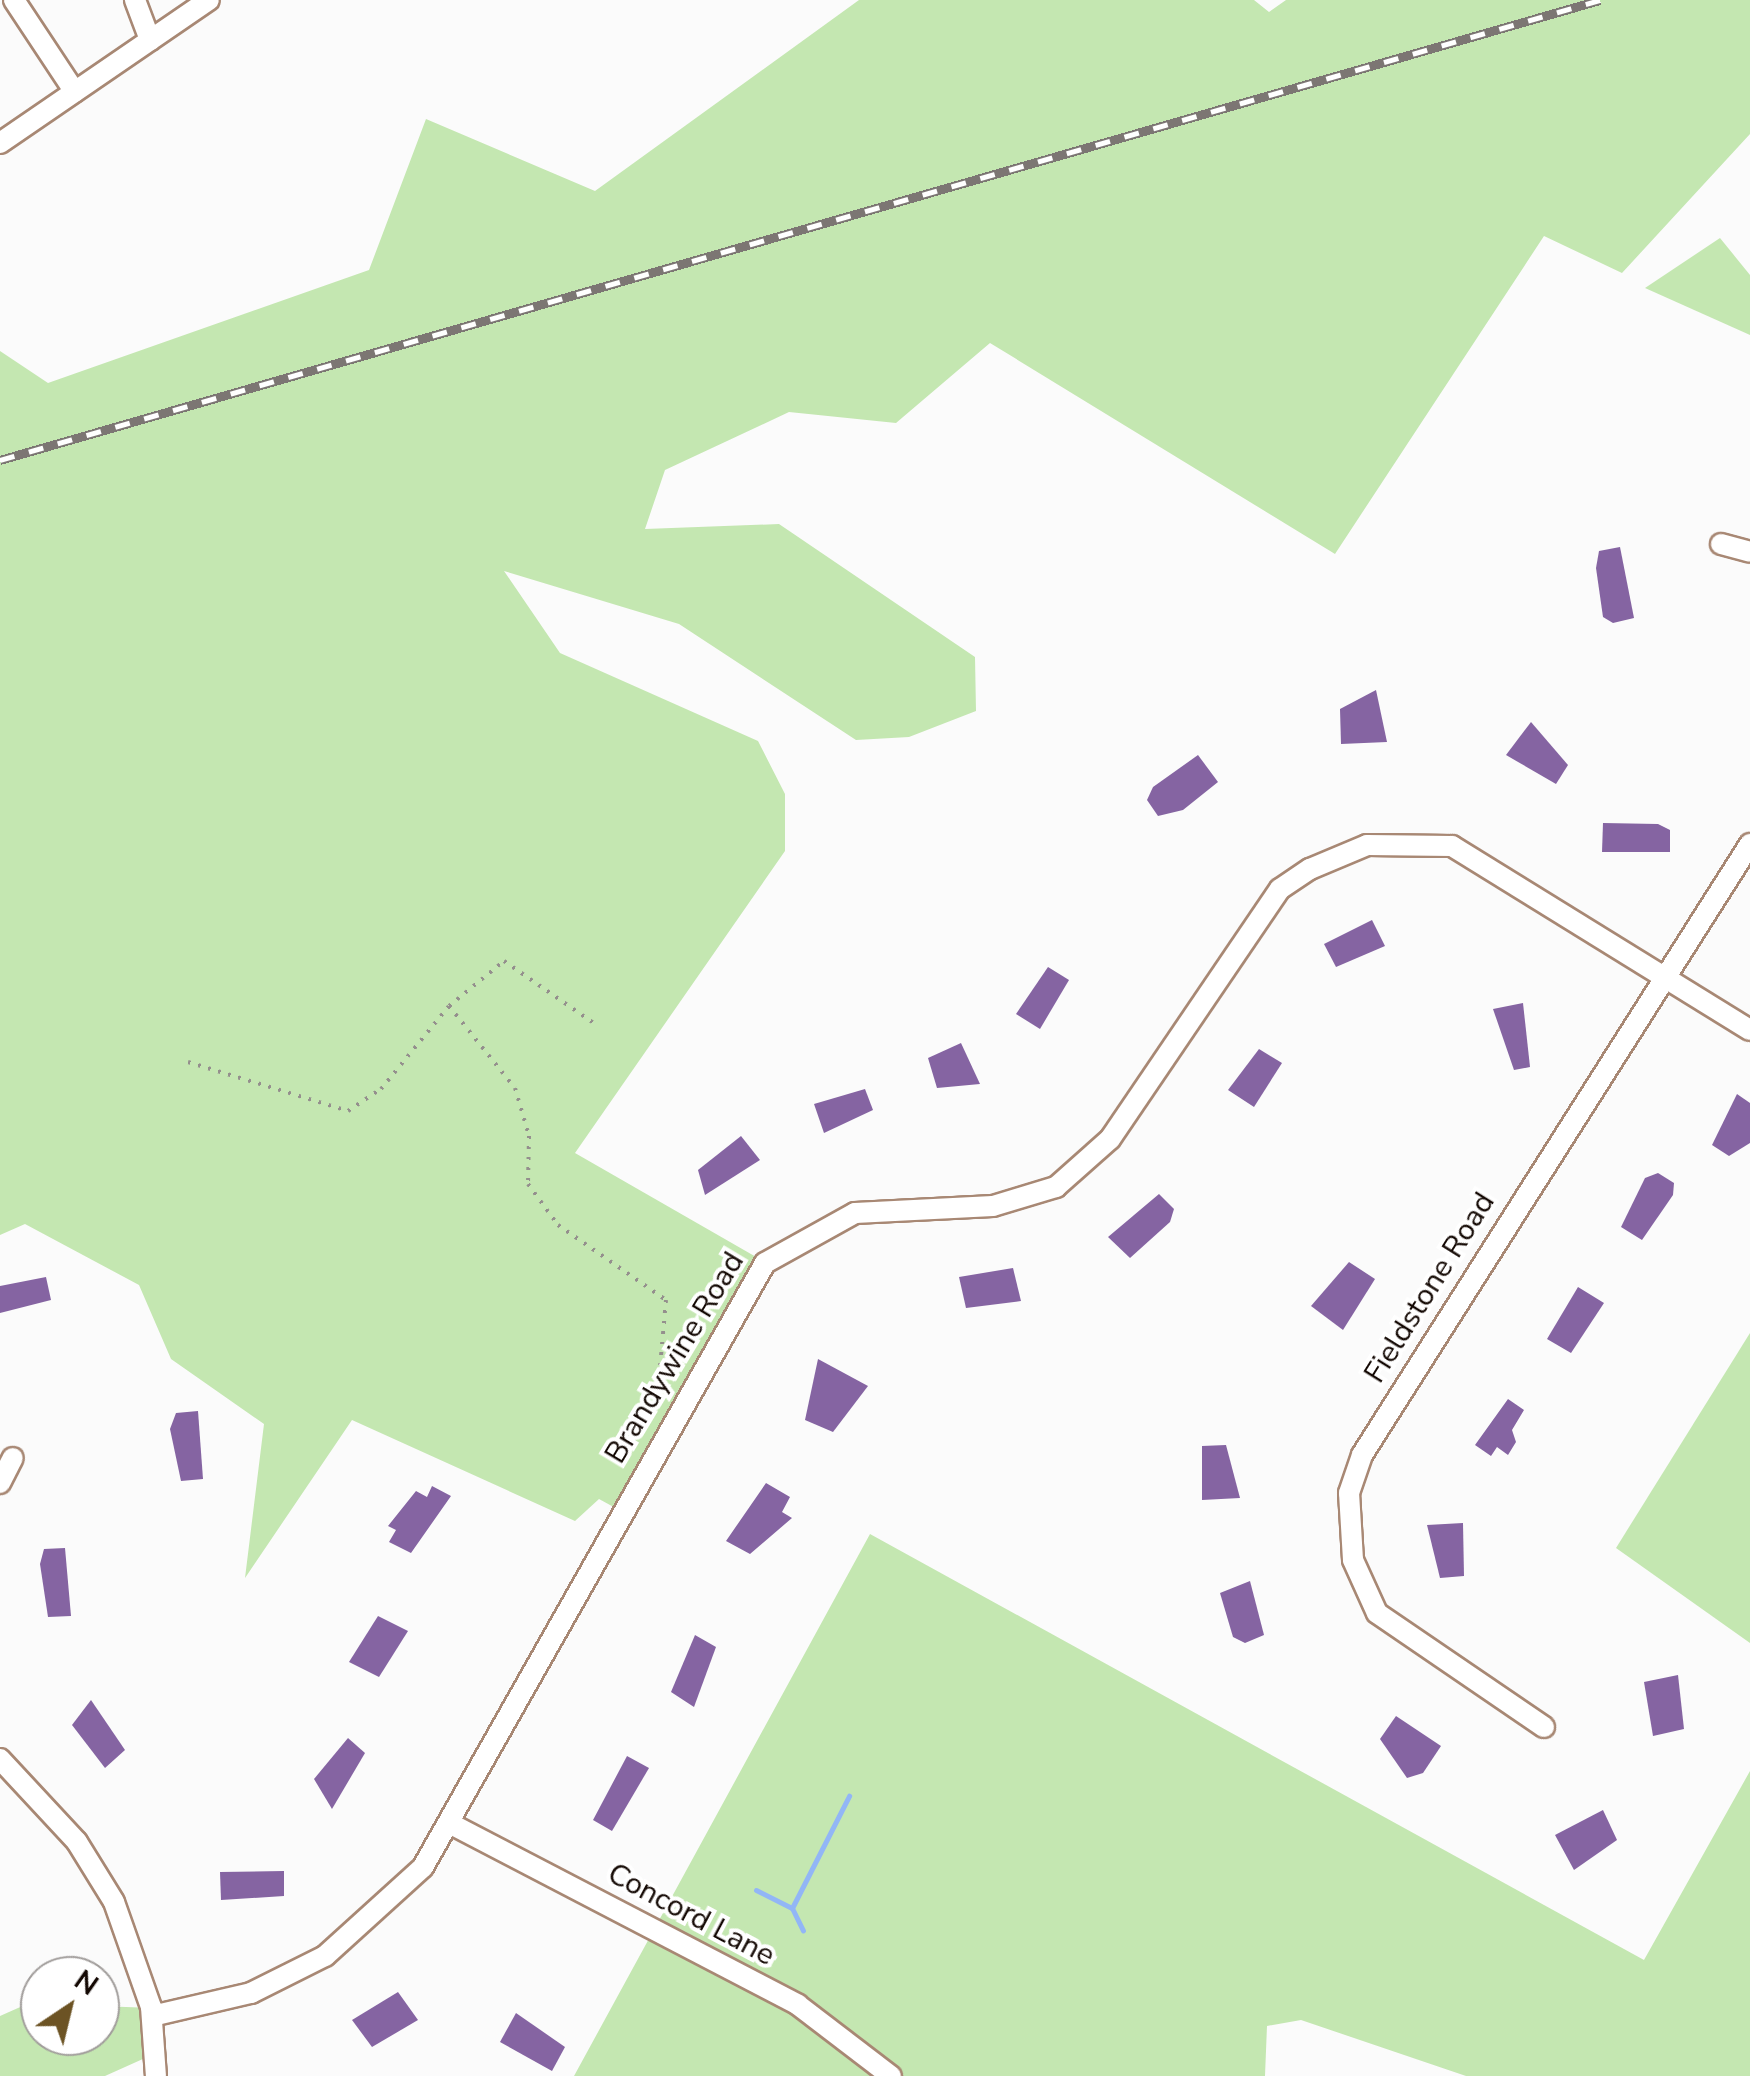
<!DOCTYPE html>
<html>
<head>
<meta charset="utf-8">
<style>
	body { margin:0 }
	#map { position:relative; width:1750px; height:2076px; overflow:hidden; background:#fbfbfb; font-family:"Nunito Sans",sans-serif }
	div>[style] { position:absolute }
	.green>* { inset:0; background:#c4e7b1 }
	.stream>* { height:5px; margin:-2.5px; padding:0 2.5px; transform-origin:2.5px; border-radius:2.5px; background:#92b6f6 }
	.building>* { inset:0; background:#8564a2 }
	.path>* { height:4px; margin-top:-2px; transform-origin:0; background:repeating-linear-gradient(90deg,#948f8d 0 2.5px,transparent 0 10.5px) }
	.roads { filter:drop-shadow(2px 0 #a88874) drop-shadow(-2px 0 #a88874) drop-shadow(0 2px #a88874) drop-shadow(0 -2px #a88874) }
	.minor>* { height:20px; margin:-10px; padding:0 10px; transform-origin:10px; border-radius:10px; background:#fff }
	.rail>* { height:9px; margin-top:-4.5px; transform-origin:0; background:repeating-linear-gradient(90deg,#fff 0 15px,#7c7673 0 30px); box-sizing:border-box; border-block:2px solid #7c7673 }
	span { translate:-50% -50%; white-space:nowrap; text-align:center; line-height:1.15; -webkit-text-stroke:8px #fff; paint-order:stroke }
	.street-label { font-size:30px; color:#140904 }
	.north { position:absolute; left:20px; top:1956px; width:100px; height:100px; box-sizing:border-box; background:#fff; border:2px solid #a19d9b; border-radius:50%; rotate:35deg; font-size:28px; font-weight:700; line-height:40px; text-align:center; color:#140904 }
	.north::after { content:''; display:block; margin:auto; width:35px; height:45px; background:#6c5324; clip-path:polygon(50% 0,100% 100%,50% 72%,0 100%) }
</style>
</head>
<body>
<div id="map">
	<div class="green">
		<div style="clip-path:polygon(859px 0,1254px 0,1269px 12px,1286px 0,1750px 0,1750px 134px,1622px 273px,1544px 236px,1335px 554px,990px 343px,896px 423px,789px 412px,665px 470px,645px 529px,779px 524px,975px 657px,976px 711px,909px 737px,856px 740px,679px 624px,504px 571px,560px 653px,758px 741px,785px 794px,785px 851px,575px 1153px,770px 1265px,621px 1511px,599px 1499px,575px 1521px,352px 1420px,245px 1578px,264px 1424px,171px 1359px,139px 1285px,25px 1224px,0 1235px,0 351px,48px 383px,369px 270px,426px 119px,595px 191px)"></div>
		<div style="clip-path:polygon(1720px 238px,1750px 275px,1750px 335px,1645px 288px)"></div>
		<div style="clip-path:polygon(1750px 1333px,1750px 1643px,1616px 1548px)"></div>
		<div style="clip-path:polygon(870px 1534px,1644px 1960px,1750px 1771px,1750px 2076px,1466px 2076px,1301px 2020px,1267px 2026px,1265px 2076px,574px 2076px)"></div>
		<div style="clip-path:polygon(27px 2004px,40px 2004px,40px 2036px,100px 2036px,100px 2006px,152px 2008px,154px 2054px,105px 2076px,0 2076px,0 2016px)"></div>
	</div>
	<div class="stream">
		<div style="left:756px;top:1890px;width:40px;rotate:26.6deg"></div>
		<div style="left:792px;top:1908px;width:25px;rotate:64deg"></div>
		<div style="left:792px;top:1908px;width:126px;rotate:-63deg"></div>
	</div>
	<div class="building">
		<div style="clip-path:polygon(1620px 547px,1634px 618px,1613px 623px,1603px 617px,1596px 568px,1599px 551px)"></div>
		<div style="clip-path:polygon(1376px 690px,1387px 742px,1341px 744px,1340px 709px)"></div>
		<div style="clip-path:polygon(1531px 722px,1568px 765px,1556px 784px,1506px 755px)"></div>
		<div style="clip-path:polygon(1198px 755px,1218px 782px,1183px 810px,1158px 816px,1147px 800px,1153px 787px)"></div>
		<div style="clip-path:polygon(1603px 823px,1658px 824px,1670px 830px,1670px 852px,1602px 852px)"></div>
		<div style="clip-path:polygon(1372px 920px,1385px 946px,1336px 967px,1324px 944px)"></div>
		<div style="clip-path:polygon(1048px 967px,1069px 980px,1040px 1029px,1016px 1014px)"></div>
		<div style="clip-path:polygon(1523px 1003px,1530px 1067px,1514px 1070px,1493px 1009px)"></div>
		<div style="clip-path:polygon(961px 1043px,980px 1084px,937px 1088px,928px 1058px)"></div>
		<div style="clip-path:polygon(1259px 1049px,1282px 1063px,1254px 1107px,1228px 1090px)"></div>
		<div style="clip-path:polygon(865px 1089px,873px 1110px,824px 1133px,814px 1104px)"></div>
		<div style="clip-path:polygon(1737px 1094px,1750px 1103px,1750px 1143px,1729px 1156px,1712px 1145px)"></div>
		<div style="clip-path:polygon(741px 1136px,760px 1160px,705px 1195px,698px 1170px)"></div>
		<div style="clip-path:polygon(1658px 1173px,1674px 1183px,1673px 1195px,1642px 1240px,1621px 1227px,1645px 1178px)"></div>
		<div style="clip-path:polygon(1159px 1194px,1174px 1209px,1170px 1222px,1130px 1258px,1108px 1237px)"></div>
		<div style="clip-path:polygon(1349px 1262px,1375px 1279px,1343px 1330px,1311px 1306px)"></div>
		<div style="clip-path:polygon(1013px 1268px,1021px 1301px,966px 1308px,959px 1277px)"></div>
		<div style="clip-path:polygon(46px 1277px,51px 1300px,0 1313px,0 1286px)"></div>
		<div style="clip-path:polygon(1578px 1287px,1604px 1303px,1571px 1353px,1547px 1339px)"></div>
		<div style="clip-path:polygon(818px 1359px,868px 1386px,833px 1432px,805px 1420px)"></div>
		<div style="clip-path:polygon(1508px 1399px,1524px 1410px,1512px 1430px,1516px 1442px,1508px 1455px,1497px 1447px,1491px 1456px,1475px 1445px)"></div>
		<div style="clip-path:polygon(198px 1411px,203px 1479px,181px 1481px,170px 1429px,176px 1413px)"></div>
		<div style="clip-path:polygon(1226px 1445px,1240px 1498px,1202px 1500px,1202px 1446px)"></div>
		<div style="clip-path:polygon(766px 1483px,790px 1497px,782px 1512px,792px 1518px,750px 1554px,726px 1541px)"></div>
		<div style="clip-path:polygon(432px 1486px,451px 1496px,411px 1553px,389px 1542px,396px 1530px,388px 1526px,416px 1491px,427px 1497px)"></div>
		<div style="clip-path:polygon(1463px 1523px,1464px 1576px,1440px 1578px,1427px 1525px)"></div>
		<div style="clip-path:polygon(65px 1548px,71px 1616px,48px 1617px,40px 1564px,44px 1549px)"></div>
		<div style="clip-path:polygon(1250px 1581px,1264px 1635px,1245px 1643px,1233px 1637px,1220px 1593px)"></div>
		<div style="clip-path:polygon(378px 1616px,408px 1631px,379px 1677px,349px 1662px)"></div>
		<div style="clip-path:polygon(695px 1635px,716px 1647px,694px 1707px,671px 1692px)"></div>
		<div style="clip-path:polygon(1678px 1675px,1684px 1729px,1653px 1736px,1644px 1682px)"></div>
		<div style="clip-path:polygon(91px 1700px,125px 1750px,105px 1768px,72px 1725px)"></div>
		<div style="clip-path:polygon(1396px 1716px,1441px 1746px,1423px 1773px,1407px 1778px,1380px 1739px)"></div>
		<div style="clip-path:polygon(348px 1738px,365px 1753px,332px 1809px,314px 1779px)"></div>
		<div style="clip-path:polygon(627px 1756px,649px 1768px,612px 1831px,593px 1820px)"></div>
		<div style="clip-path:polygon(1603px 1810px,1617px 1840px,1574px 1870px,1555px 1835px)"></div>
		<div style="clip-path:polygon(284px 1871px,284px 1896px,221px 1900px,220px 1872px)"></div>
		<div style="clip-path:polygon(398px 1992px,418px 2020px,372px 2047px,352px 2020px)"></div>
		<div style="clip-path:polygon(516px 2013px,565px 2047px,552px 2071px,500px 2042px)"></div>
	</div>
	<div class="path">
		<div style="left:449px;top:1006px;width:71px;rotate:-39.3deg"></div>
		<div style="left:504px;top:961px;width:111px;rotate:34.7deg"></div>
		<div style="left:188px;top:1062px;width:167px;rotate:17deg"></div>
		<div style="left:348px;top:1111px;width:40px;rotate:-34deg"></div>
		<div style="left:381px;top:1089px;width:107px;rotate:-50.7deg"></div>
		<div style="left:449px;top:1006px;width:105px;rotate:51.2deg"></div>
		<div style="left:515px;top:1088px;width:50px;rotate:73.7deg"></div>
		<div style="left:529px;top:1136px;width:48px;rotate:91.2deg"></div>
		<div style="left:528px;top:1184px;width:51px;rotate:53.8deg"></div>
		<div style="left:558px;top:1225px;width:131px;rotate:34.8deg"></div>
		<div style="left:666px;top:1300px;width:112px;rotate:95.1deg"></div>
	</div>
	<div class="roads">
		<div class="minor">
			<div style="left:14px;top:0;width:110px;rotate:56.5deg"></div>
			<div style="left:135px;top:0;width:43px;rotate:69.4deg"></div>
			<div style="left:0;top:143px;width:253px;rotate:-34.4deg"></div>
			<div style="left:1721px;top:544px;width:30px;rotate:15deg"></div>
			<div style="left:0;top:1483px;width:28px;rotate:-63deg"></div>
			<div style="left:1544px;top:1727px;width:202px;rotate:-145.7deg"></div>
			<div style="left:1377px;top:1613px;width:58px;rotate:-114.4deg"></div>
			<div style="left:1353px;top:1560px;width:67px;rotate:-93.4deg"></div>
			<div style="left:1349px;top:1493px;width:40px;rotate:-71.1deg"></div>
			<div style="left:1362px;top:1455px;width:724px;rotate:-57.58deg"></div>
			<div style="left:0;top:1759px;width:113px;rotate:47.1deg"></div>
			<div style="left:77px;top:1842px;width:70px;rotate:58.3deg"></div>
			<div style="left:114px;top:1902px;width:111px;rotate:70.6deg"></div>
			<div style="left:151px;top:2007px;width:69px;rotate:85.9deg"></div>
			<div style="left:451px;top:1824px;width:391px;rotate:27.5deg"></div>
			<div style="left:798px;top:2005px;width:117px;rotate:37.4deg"></div>
			<div style="left:152px;top:2016px;width:102px;rotate:-13.1deg"></div>
			<div style="left:251px;top:1993px;width:83px;rotate:-26.6deg"></div>
			<div style="left:325px;top:1956px;width:132px;rotate:-42.2deg"></div>
			<div style="left:423px;top:1867px;width:694px;rotate:-60.48deg"></div>
			<div style="left:765px;top:1263px;width:103px;rotate:-29.1deg"></div>
			<div style="left:855px;top:1213px;width:138px;rotate:-2.9deg"></div>
			<div style="left:993px;top:1206px;width:66px;rotate:-16.8deg"></div>
			<div style="left:1056px;top:1187px;width:72px;rotate:-41.6deg"></div>
			<div style="left:1110px;top:1139px;width:302px;rotate:-55.8deg"></div>
			<div style="left:1280px;top:889px;width:36px;rotate:-34deg"></div>
			<div style="left:1310px;top:869px;width:62px;rotate:-22.8deg"></div>
			<div style="left:1367px;top:845px;width:85px;rotate:0.7deg"></div>
			<div style="left:1452px;top:846px;width:350px;rotate:31.7deg"></div>
		</div>
	</div>
	<div class="rail">
		<div style="left:0;top:460px;width:1665px;rotate:-16.04deg"></div>
	</div>
	<div class="street-label">
		<span style="left:1430px;top:1288px;rotate:-58deg">Fieldstone Road</span>
		<span style="left:675px;top:1358px;rotate:-59deg">Brandywine Road</span>
		<span style="left:691px;top:1915px;rotate:28deg">Concord Lane</span>
	</div>
	<div class="north">N</div>
</div>
</body>
</html>
